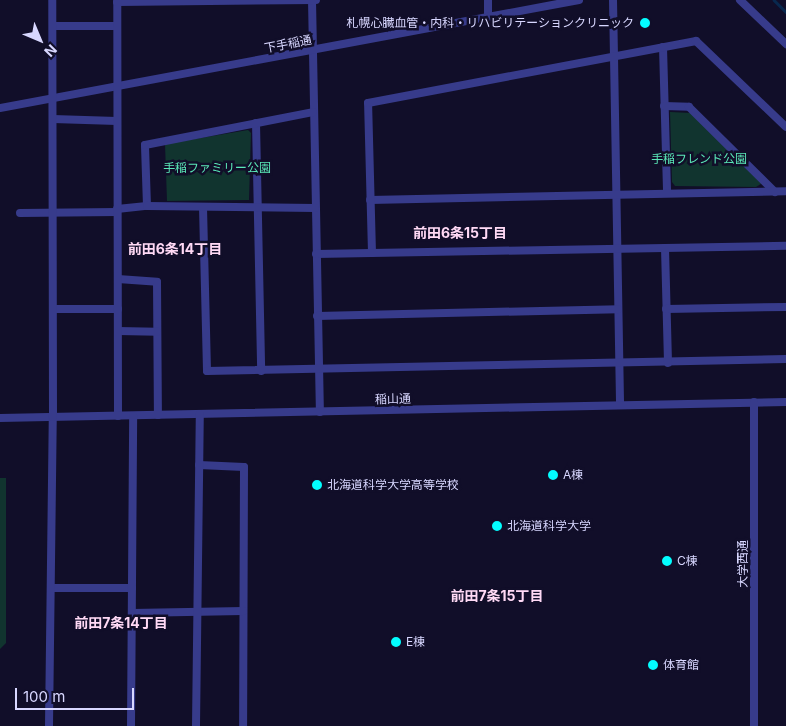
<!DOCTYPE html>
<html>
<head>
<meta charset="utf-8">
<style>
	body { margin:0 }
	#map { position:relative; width:786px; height:726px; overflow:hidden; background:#110e29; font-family:Inter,"Noto Sans JP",sans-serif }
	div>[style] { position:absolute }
	.green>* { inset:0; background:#11342f }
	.stream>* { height:2.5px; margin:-1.25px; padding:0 1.25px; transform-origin:1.25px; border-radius:1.25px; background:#09284e }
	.minor>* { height:8px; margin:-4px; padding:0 4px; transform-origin:4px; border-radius:4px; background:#373b8b }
	.dots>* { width:14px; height:14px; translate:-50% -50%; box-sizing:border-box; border:2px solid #110e29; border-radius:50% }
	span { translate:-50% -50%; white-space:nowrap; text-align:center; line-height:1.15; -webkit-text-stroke:5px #110e29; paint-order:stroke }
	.poi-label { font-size:12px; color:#d8d7ff }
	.right { translate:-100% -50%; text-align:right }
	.left { translate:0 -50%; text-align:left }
	.street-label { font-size:12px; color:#d8d7ff }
	.park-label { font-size:12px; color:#5ae7b7 }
	.neighbourhood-label { font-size:14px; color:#ffd9f5; font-weight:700 }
	.north { position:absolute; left:15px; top:15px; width:50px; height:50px; -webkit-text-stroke:4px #110e29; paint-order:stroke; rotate:135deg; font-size:14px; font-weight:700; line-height:20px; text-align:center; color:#d8d7ff }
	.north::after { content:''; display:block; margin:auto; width:18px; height:22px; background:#d8d7ff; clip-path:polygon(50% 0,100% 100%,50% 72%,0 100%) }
	.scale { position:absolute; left:15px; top:688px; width:119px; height:22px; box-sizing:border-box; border:2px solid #d8d7ff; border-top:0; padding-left:6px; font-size:15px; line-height:18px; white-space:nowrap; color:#d8d7ff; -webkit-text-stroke:4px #110e29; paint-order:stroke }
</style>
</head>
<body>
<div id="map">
	<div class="green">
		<div style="clip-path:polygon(670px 112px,691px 113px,764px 182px,756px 187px,675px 186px,672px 182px)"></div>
		<div style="clip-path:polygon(248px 130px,251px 133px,249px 200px,167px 201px,165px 144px)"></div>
		<div style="clip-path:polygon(0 478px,6px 478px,6px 643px,0 649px)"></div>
	</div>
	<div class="stream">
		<div style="left:774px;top:0;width:17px;rotate:45deg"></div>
	</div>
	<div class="minor">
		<div style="left:312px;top:0;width:412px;rotate:88.9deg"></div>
		<div style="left:488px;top:0;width:17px;rotate:90deg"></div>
		<div style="left:613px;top:0;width:404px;rotate:89deg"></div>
		<div style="left:740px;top:0;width:64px;rotate:43.7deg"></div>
		<div style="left:53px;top:26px;width:63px"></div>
		<div style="left:663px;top:47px;width:146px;rotate:88.4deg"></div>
		<div style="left:664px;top:106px;width:25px;rotate:2deg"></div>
		<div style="left:689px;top:107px;width:121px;rotate:44.7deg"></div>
		<div style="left:0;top:108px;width:589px;rotate:-10.57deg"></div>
		<div style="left:53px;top:119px;width:64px;rotate:1.8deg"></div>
		<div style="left:256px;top:123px;width:248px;rotate:88.8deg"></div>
		<div style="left:370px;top:200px;width:416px;rotate:-1.2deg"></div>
		<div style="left:147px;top:206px;width:61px;rotate:-91.9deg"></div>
		<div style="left:145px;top:145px;width:171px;rotate:-11.1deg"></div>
		<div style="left:203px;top:207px;width:164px;rotate:88.6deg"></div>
		<div style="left:207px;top:371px;width:579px;rotate:-1.19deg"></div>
		<div style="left:117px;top:209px;width:30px;rotate:-6deg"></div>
		<div style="left:147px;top:206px;width:168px;rotate:0.7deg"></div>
		<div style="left:20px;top:213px;width:97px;rotate:-0.6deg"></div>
		<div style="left:665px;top:248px;width:115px;rotate:88.5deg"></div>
		<div style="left:372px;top:253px;width:150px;rotate:-91.5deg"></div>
		<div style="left:368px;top:103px;width:334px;rotate:-10.7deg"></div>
		<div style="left:696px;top:41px;width:124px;rotate:43.7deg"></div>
		<div style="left:316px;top:254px;width:470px;rotate:-1deg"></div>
		<div style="left:118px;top:279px;width:39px;rotate:4deg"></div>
		<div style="left:157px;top:282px;width:133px;rotate:89.6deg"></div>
		<div style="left:53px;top:309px;width:65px"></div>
		<div style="left:666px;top:309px;width:120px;rotate:-1deg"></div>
		<div style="left:317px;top:316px;width:301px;rotate:-1.3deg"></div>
		<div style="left:118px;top:331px;width:39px;rotate:1deg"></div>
		<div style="left:118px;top:416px;width:414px;rotate:-90.1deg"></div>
		<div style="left:117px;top:2px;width:199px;rotate:-0.6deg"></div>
		<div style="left:0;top:418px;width:786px;rotate:-1.17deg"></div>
		<div style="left:199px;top:465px;width:45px;rotate:2.5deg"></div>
		<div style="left:244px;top:467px;width:259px;rotate:90.2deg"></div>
		<div style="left:51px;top:588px;width:81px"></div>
		<div style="left:132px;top:613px;width:111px;rotate:-1deg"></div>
		<div style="left:49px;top:726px;width:309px;rotate:-89.3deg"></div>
		<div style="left:53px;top:417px;width:417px;rotate:-90.1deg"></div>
		<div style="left:131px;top:726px;width:310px;rotate:-89.6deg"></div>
		<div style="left:196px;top:726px;width:312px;rotate:-89.3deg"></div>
		<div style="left:754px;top:726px;width:324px;rotate:-90deg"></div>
	</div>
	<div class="dots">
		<div style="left:645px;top:23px;background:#03fdff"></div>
		<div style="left:553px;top:475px;background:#03fdff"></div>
		<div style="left:317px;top:485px;background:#03fdff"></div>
		<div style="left:497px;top:526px;background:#03fdff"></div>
		<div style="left:667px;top:561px;background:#03fdff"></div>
		<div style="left:396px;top:642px;background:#03fdff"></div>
		<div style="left:653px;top:665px;background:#03fdff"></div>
	</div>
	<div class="poi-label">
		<span class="right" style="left:634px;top:23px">札幌心臓血管・内科・リハビリテーションクリニック</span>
		<span class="left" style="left:563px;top:475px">A棟</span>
		<span class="left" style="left:327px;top:485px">北海道科学大学高等学校</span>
		<span class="left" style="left:507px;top:526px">北海道科学大学</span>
		<span class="left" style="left:677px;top:561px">C棟</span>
		<span class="left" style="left:406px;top:642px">E棟</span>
		<span class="left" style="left:663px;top:665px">体育館</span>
	</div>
	<div class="street-label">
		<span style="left:288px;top:44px;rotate:-11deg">下手稲通</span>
		<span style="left:393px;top:399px;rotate:-1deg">稲山通</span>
		<span style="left:743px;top:564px;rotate:-90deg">大学西通</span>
	</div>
	<div class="park-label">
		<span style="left:699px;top:159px">手稲フレンド公園</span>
		<span style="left:217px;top:168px">手稲ファミリー公園</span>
	</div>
	<div class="neighbourhood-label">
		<span style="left:460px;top:233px">前田6条15丁目</span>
		<span style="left:175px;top:249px">前田6条14丁目</span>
		<span style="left:497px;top:596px">前田7条15丁目</span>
		<span style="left:121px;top:623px">前田7条14丁目</span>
	</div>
	<div class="north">N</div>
	<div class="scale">100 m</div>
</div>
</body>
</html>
